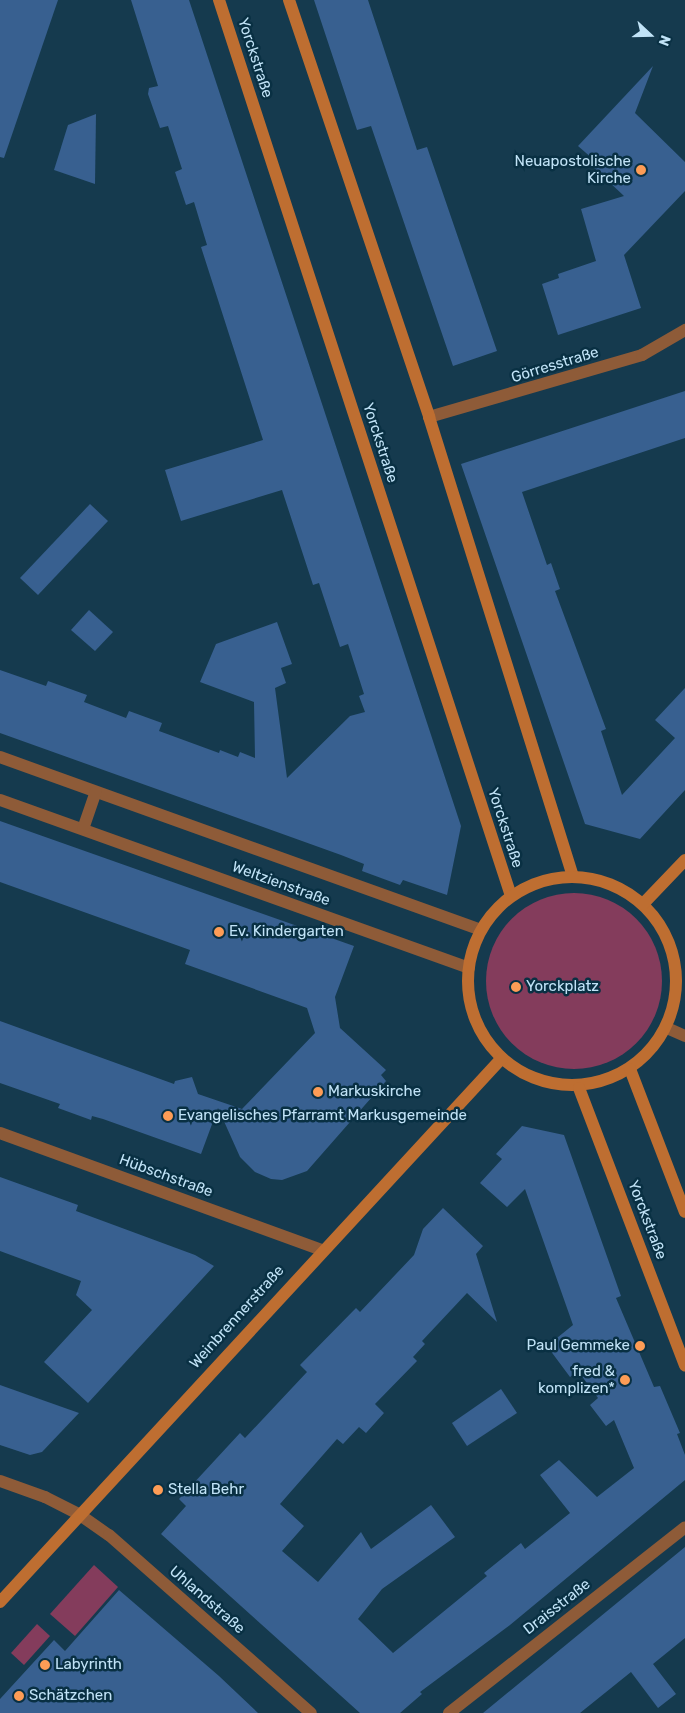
<!DOCTYPE html>
<html>
<head>
<meta charset="utf-8">
<style>
	body { margin:0 }
	#map { position:relative; width:685px; height:1713px; overflow:hidden; background:#153a4e; font-family:Rubik,sans-serif }
	div>[style] { position:absolute }
	.green>* { inset:0; background:#843c5c }
	.round { border-radius:50% }
	.building>* { inset:0; background:#386090 }
	.street>* { height:12px; margin:-6px; padding:0 6px; transform-origin:6px; border-radius:6px; background:#8e5b38 }
	.secondary>* { height:12px; margin:-6px; padding:0 6px; transform-origin:6px; border-radius:6px; background:#be6e31 }
	.secondary>.ring { margin:-6px; padding:0; box-sizing:content-box; background:none; border:12px solid #be6e31; border-radius:50% }
	.dots>* { width:14px; height:14px; translate:-50% -50%; box-sizing:border-box; border:2px solid #093043; border-radius:50% }
	span { translate:-50% -50%; white-space:nowrap; text-align:center; line-height:1.15; -webkit-text-stroke:5px #093043; paint-order:stroke }
	.street-label { font-size:15px; color:#c1e3f7 }
	.poi-label { font-size:15px; color:#c1e3f7 }
	.right { translate:-100% -50%; text-align:right }
	.left { translate:0 -50%; text-align:left }
	.north { position:absolute; left:625px; top:10px; width:50px; height:50px; -webkit-text-stroke:4px #093043; paint-order:stroke; rotate:111deg; font-size:14px; font-weight:700; line-height:20px; text-align:center; color:#c1e3f7 }
	.north::after { content:''; display:block; margin:auto; width:18px; height:22px; background:#c1e3f7; clip-path:polygon(50% 0,100% 100%,50% 72%,0 100%) }
</style>
</head>
<body>
<div id="map">
	<div class="green">
		<div class="round" style="left:486px;top:893px;width:176px;height:176px"></div>
		<div style="clip-path:polygon(94px 1565px,118px 1587px,75px 1636px,50px 1614px)"></div>
		<div style="clip-path:polygon(37px 1624px,50px 1636px,24px 1665px,11px 1653px)"></div>
	</div>
	<div class="building">
		<div style="clip-path:polygon(0 0,58px 0,4px 158px,0 157px)"></div>
		<div style="clip-path:polygon(131px 0,189px 0,461px 826px,447px 895px,403px 880px,400px 885px,362px 871px,364px 864px,341px 855px,0 733px,0 670px,46px 686px,48px 681px,87px 695px,84px 702px,126px 718px,129px 711px,162px 723px,159px 731px,219px 753px,220px 750px,238px 757px,240px 752px,255px 758px,254px 702px,200px 682px,216px 644px,277px 622px,292px 664px,281px 668px,286px 683px,275px 688px,287px 778px,350px 716px,365px 712px,359px 696px,364px 694px,348px 644px,340px 647px,319px 583px,313px 585px,282px 490px,181px 521px,165px 470px,263px 440px,201px 247px,207px 245px,194px 202px,186px 205px,175px 172px,182px 169px,168px 126px,160px 128px,148px 94px,149px 88px,158px 86px)"></div>
		<div style="clip-path:polygon(314px 0,368px 0,417px 150px,427px 147px,497px 351px,453px 366px,371px 126px,357px 130px)"></div>
		<div style="clip-path:polygon(653px 66px,635px 113px,685px 162px,685px 191px,624px 255px,641px 308px,558px 335px,542px 284px,559px 278px,558px 274px,596px 261px,581px 209px,624px 196px,589px 163px,593px 159px,578px 146px)"></div>
		<div style="clip-path:polygon(96px 114px,95px 184px,54px 170px,68px 125px)"></div>
		<div style="clip-path:polygon(685px 391px,685px 438px,522px 492px,547px 565px,551px 563px,560px 589px,555px 591px,606px 729px,601px 731px,622px 795px,675px 738px,655px 720px,685px 688px,685px 790px,640px 839px,585px 824px,461px 464px)"></div>
		<div style="clip-path:polygon(90px 504px,108px 521px,38px 595px,20px 578px)"></div>
		<div style="clip-path:polygon(89px 610px,113px 632px,95px 651px,71px 630px)"></div>
		<div style="clip-path:polygon(0 821px,354px 946px,335px 997px,340px 1028px,386px 1070px,381px 1075px,386px 1081px,307px 1171px,282px 1180px,271px 1179px,255px 1172px,240px 1157px,218px 1108px,201px 1154px,103px 1119px,92px 1116px,91px 1120px,58px 1108px,60px 1104px,0 1083px,0 1021px,174px 1084px,175px 1081px,192px 1077px,198px 1094px,242px 1109px,315px 1033px,307px 1008px,185px 964px,190px 950px,0 882px)"></div>
		<div style="clip-path:polygon(522px 1126px,564px 1135px,621px 1296px,616px 1298px,654px 1387px,660px 1386px,680px 1433px,677px 1434px,685px 1455px,685px 1480px,510px 1625px,420px 1692px,422px 1694px,400px 1713px,360px 1713px,161px 1534px,186px 1506px,179px 1499px,240px 1433px,245px 1438px,307px 1372px,300px 1365px,356px 1308px,360px 1312px,414px 1255px,423px 1229px,443px 1208px,483px 1246px,476px 1254px,497px 1322px,467px 1293px,422px 1341px,425px 1344px,413px 1357px,417px 1361px,375px 1404px,384px 1413px,366px 1433px,359px 1427px,343px 1444px,337px 1439px,280px 1504px,304px 1526px,282px 1551px,318px 1582px,361px 1532px,371px 1549px,431px 1505px,455px 1537px,382px 1589px,358px 1619px,393px 1653px,487px 1576px,484px 1573px,521px 1543px,525px 1549px,570px 1513px,540px 1475px,559px 1460px,597px 1497px,634px 1468px,614px 1420px,606px 1426px,590px 1405px,598px 1398px,578px 1371px,570px 1377px,547px 1346px,573px 1325px,525px 1189px,507px 1207px,480px 1183px,502px 1159px,496px 1154px)"></div>
		<div style="clip-path:polygon(0 1177px,78px 1205px,76px 1211px,195px 1255px,214px 1266px,88px 1403px,44px 1362px,92px 1310px,76px 1295px,81px 1281px,0 1251px)"></div>
		<div style="clip-path:polygon(0 1385px,79px 1413px,42px 1452px,30px 1455px,0 1445px)"></div>
		<div style="clip-path:polygon(501px 1389px,517px 1413px,467px 1446px,452px 1423px)"></div>
		<div style="clip-path:polygon(685px 1547px,685px 1638px,653px 1664px,676px 1694px,658px 1708px,631px 1672px,580px 1713px,483px 1713px)"></div>
		<div style="clip-path:polygon(119px 1590px,219px 1676px,258px 1713px,0 1713px,0 1699px,54px 1640px,65px 1651px)"></div>
	</div>
	<div class="street">
		<div style="left:429px;top:417px;width:222px;rotate:-16.2deg"></div>
		<div style="left:642px;top:355px;width:50px;rotate:-30.2deg"></div>
		<div style="left:0;top:757px;width:511px;rotate:19.78deg"></div>
		<div style="left:0;top:800px;width:498px;rotate:19.7deg"></div>
		<div style="left:83px;top:829px;width:39px;rotate:-71deg"></div>
		<div style="left:667px;top:1028px;width:20px;rotate:24deg"></div>
		<div style="left:0;top:1133px;width:342px;rotate:20deg"></div>
		<div style="left:0;top:1481px;width:48px;rotate:19.6deg"></div>
		<div style="left:45px;top:1497px;width:39px;rotate:27deg"></div>
		<div style="left:80px;top:1515px;width:35px;rotate:35deg"></div>
		<div style="left:109px;top:1535px;width:269px;rotate:41.4deg"></div>
		<div style="left:449px;top:1713px;width:300px;rotate:-38.2deg"></div>
	</div>
	<div class="secondary">
		<div style="left:219px;top:0;width:942px;rotate:71.95deg"></div>
		<div style="left:289px;top:0;width:440px;rotate:71.4deg"></div>
		<div style="left:429px;top:417px;width:481px;rotate:72.6deg"></div>
		<div class="ring" style="left:468px;top:877px;width:196px;height:196px"></div>
		<div style="left:643px;top:904px;width:61px;rotate:-46.3deg"></div>
		<div style="left:630px;top:1069px;width:153px;rotate:69deg"></div>
		<div style="left:579px;top:1088px;width:297px;rotate:69.1deg"></div>
		<div style="left:0;top:1602px;width:740px;rotate:-47.3deg"></div>
	</div>
	<div class="dots">
		<div style="left:641px;top:170px;background:#fd9c56"></div>
		<div style="left:219px;top:932px;background:#fd9c56"></div>
		<div style="left:516px;top:987px;background:#fd9c56"></div>
		<div style="left:318px;top:1092px;background:#fd9c56"></div>
		<div style="left:168px;top:1116px;background:#fd9c56"></div>
		<div style="left:640px;top:1346px;background:#fd9c56"></div>
		<div style="left:625px;top:1380px;background:#fd9c56"></div>
		<div style="left:158px;top:1490px;background:#fd9c56"></div>
		<div style="left:45px;top:1665px;background:#fd9c56"></div>
		<div style="left:19px;top:1696px;background:#fd9c56"></div>
	</div>
	<div class="street-label">
		<span style="left:255px;top:58px;rotate:72deg">Yorckstraße</span>
		<span style="left:555px;top:365px;rotate:-17deg">Görresstraße</span>
		<span style="left:380px;top:443px;rotate:72deg">Yorckstraße</span>
		<span style="left:505px;top:828px;rotate:72deg">Yorckstraße</span>
		<span style="left:281px;top:884px;rotate:20deg">Weltzienstraße</span>
		<span style="left:166px;top:1176px;rotate:20deg">Hübschstraße</span>
		<span style="left:647px;top:1220px;rotate:69deg">Yorckstraße</span>
		<span style="left:237px;top:1317px;rotate:-48deg">Weinbrennerstraße</span>
		<span style="left:207px;top:1600px;rotate:41deg">Uhlandstraße</span>
		<span style="left:557px;top:1607px;rotate:-38deg">Draisstraße</span>
	</div>
	<div class="poi-label">
		<span class="right" style="left:631px;top:170px">Neuapostolische<br>Kirche</span>
		<span class="left" style="left:229px;top:932px">Ev. Kindergarten</span>
		<span class="left" style="left:526px;top:987px">Yorckplatz</span>
		<span class="left" style="left:328px;top:1092px">Markuskirche</span>
		<span class="left" style="left:178px;top:1116px">Evangelisches Pfarramt Markusgemeinde</span>
		<span class="right" style="left:630px;top:1346px">Paul Gemmeke</span>
		<span class="right" style="left:615px;top:1380px">fred &amp;<br>komplizen*</span>
		<span class="left" style="left:168px;top:1490px">Stella Behr</span>
		<span class="left" style="left:55px;top:1665px">Labyrinth</span>
		<span class="left" style="left:29px;top:1696px">Schätzchen</span>
	</div>
	<div class="north">N</div>
</div>
</body>
</html>
